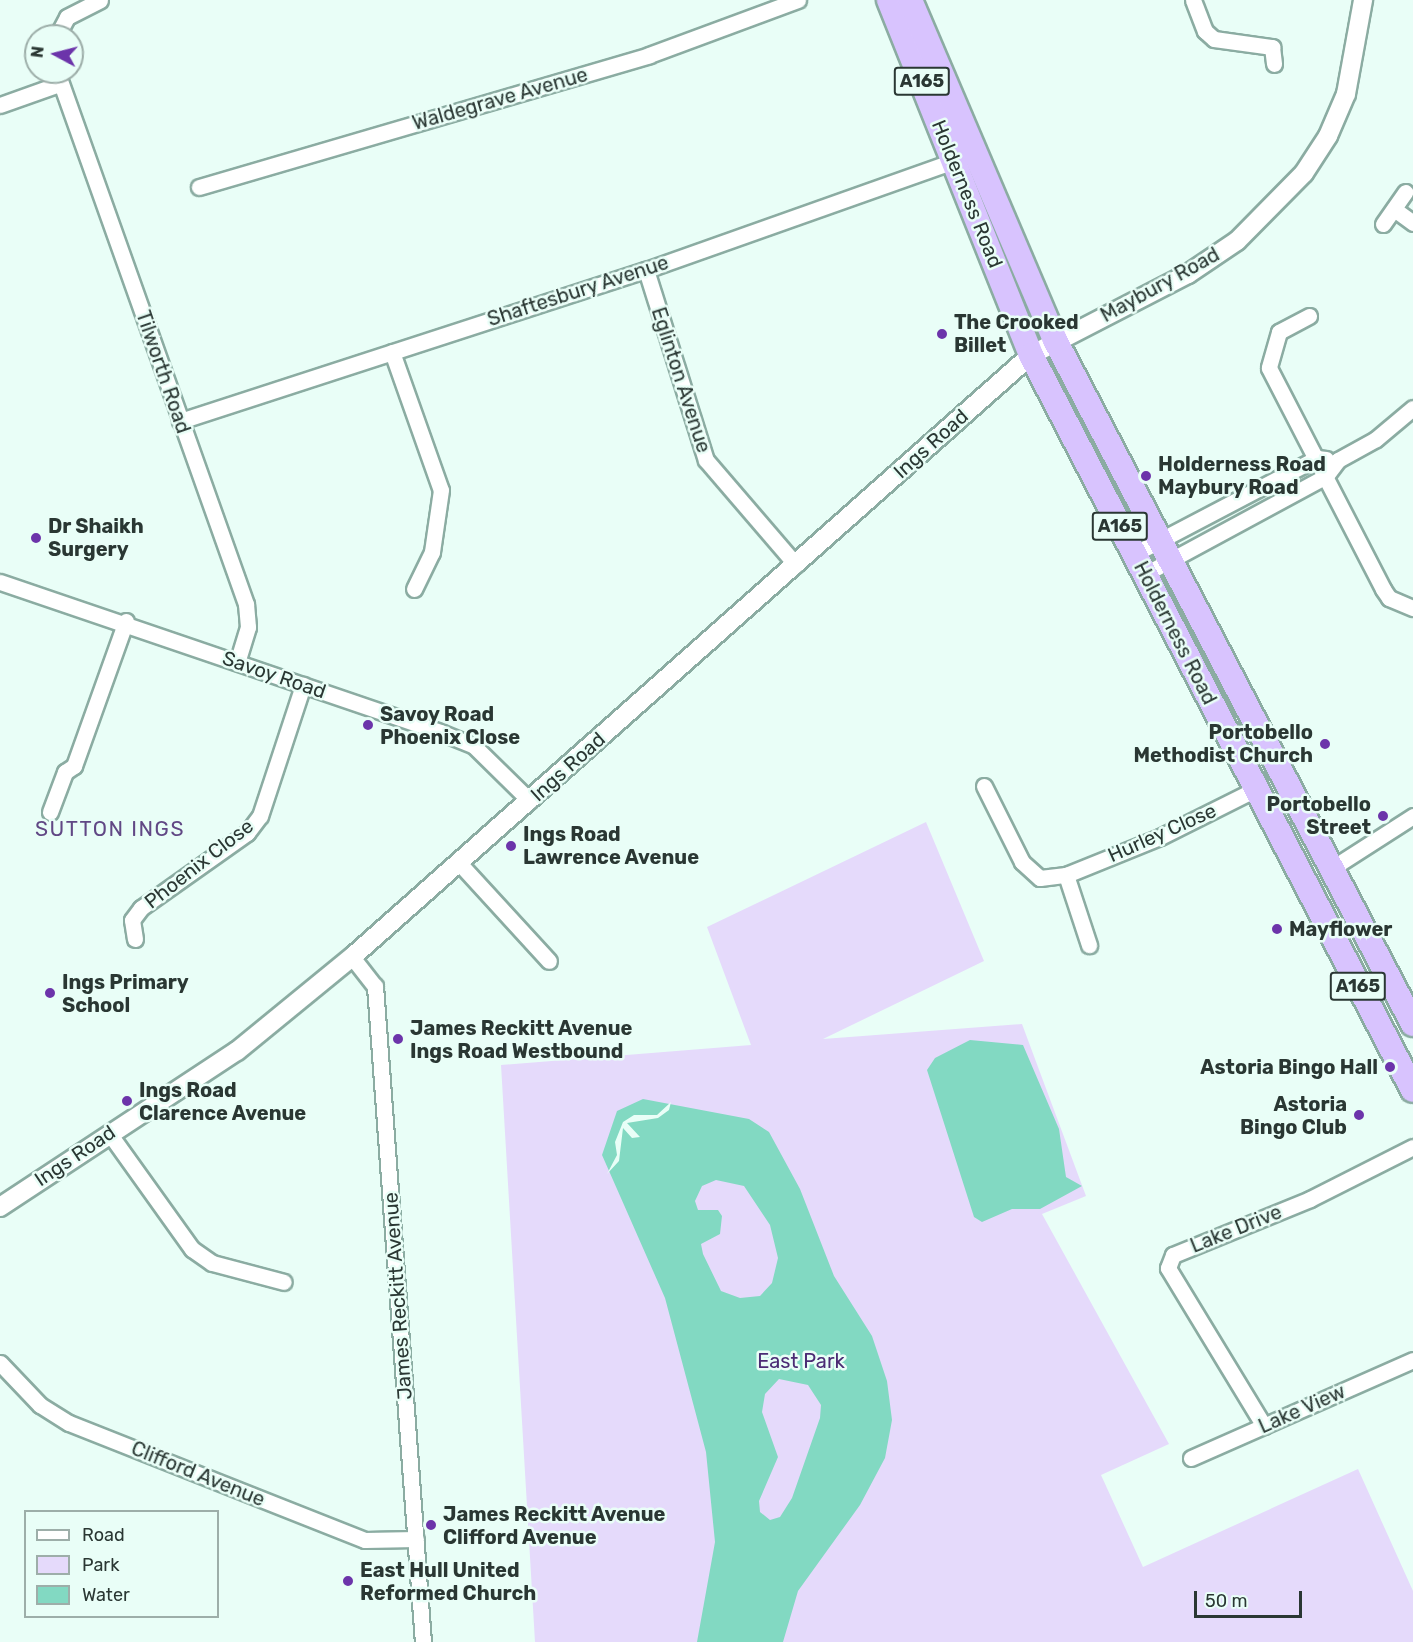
<!DOCTYPE html>
<html>
<head>
<meta charset="utf-8">
<style>
	body { margin:0 }
	#map { position:relative; width:1413px; height:1642px; overflow:hidden; background:#e9fef7; font-family:Rubik,sans-serif }
	div>[style] { position:absolute }
	.green>* { inset:0; background:#e5dafb }
	.water>* { inset:0; background:#82d9c2 }
	.pier>* { inset:0; background:#e9fef7 }
	.roads { filter:drop-shadow(2px 0 #8baca2) drop-shadow(-2px 0 #8baca2) drop-shadow(0 2px #8baca2) drop-shadow(0 -2px #8baca2) }
	.minor>* { height:15px; margin:-7.5px; padding:0 7.5px; transform-origin:7.5px; border-radius:7.5px; background:#fff }
	.tertiary>* { height:18px; margin:-9px; padding:0 9px; transform-origin:9px; border-radius:9px; background:#fff }
	.trunk>* { height:24px; margin:-12px; padding:0 12px; transform-origin:12px; border-radius:12px; background:#d8c3fe }
	.dots>* { width:16px; height:16px; translate:-50% -50%; box-sizing:border-box; border:3px solid #e9fef7; border-radius:50% }
	span { translate:-50% -50%; white-space:nowrap; text-align:center; line-height:1.15; -webkit-text-stroke:5px #e9fef7; paint-order:stroke }
	.shield-label span { padding:2px 4px; background:#e9fef7; border:2px solid; border-radius:4px; -webkit-text-stroke-width:0 }
	.shield-label { font-size:18px; color:#2a3733; font-weight:700 }
	.street-label { font-size:20px; color:#2a3733 }
	.poi-label { font-size:20px; color:#2a3733; font-weight:700 }
	.left { translate:0 -50%; text-align:left }
	.right { translate:-100% -50%; text-align:right }
	.park-label { font-size:20px; color:#4b2b74 }
	.neighbourhood-label { font-size:21px; color:#614885; letter-spacing:1.5px }
	.legend { position:absolute; left:24px; top:1510px; width:195px; height:108px; box-sizing:border-box; background:#e9fef7; border:2px solid #9daea9; margin:0; padding:8px 10px; list-style:none; font-size:18px; color:#2a3733 }
	.legend li { display:flex; align-items:center; gap:12px; height:30px }
	.legend b { width:30px; border:2px solid #9daea9 }
	.north { position:absolute; left:24px; top:24px; width:60px; height:60px; box-sizing:border-box; background:#e9fef7; border:2px solid #9daea9; border-radius:50%; rotate:277deg; font-size:16px; font-weight:700; line-height:24px; text-align:center; color:#2a3733 }
	.north::after { content:''; display:block; margin:auto; width:21px; height:27px; background:#6c34aa; clip-path:polygon(50% 0,100% 100%,50% 72%,0 100%) }
	.scale { position:absolute; left:1194px; top:1591px; width:108px; height:27px; box-sizing:border-box; border:3px solid #2a3733; border-top:0; padding-left:8px; font-size:18px; line-height:21px; white-space:nowrap; color:#2a3733; -webkit-text-stroke:4px #e9fef7; paint-order:stroke }
</style>
</head>
<body>
<div id="map">
	<div class="green">
		<div style="clip-path:polygon(926px 822px,984px 961px,823px 1039px,1022px 1024px,1086px 1196px,1042px 1214px,1169px 1444px,1101px 1475px,1143px 1567px,1358px 1469px,1413px 1591px,1413px 1642px,535px 1642px,501px 1065px,751px 1045px,707px 927px)"></div>
	</div>
	<div class="water">
		<div style="clip-path:polygon(970px 1040px,1023px 1045px,1059px 1129px,1066px 1177px,1082px 1186px,1040px 1209px,1012px 1209px,982px 1222px,974px 1217px,927px 1070px,935px 1058px)"></div>
		<div style="clip-path:polygon(evenodd,643px 1099px,749px 1119px,769px 1132px,800px 1189px,834px 1276px,872px 1336px,887px 1381px,892px 1420px,885px 1458px,860px 1505px,798px 1591px,783px 1642px,697px 1642px,715px 1542px,706px 1452px,665px 1298px,602px 1155px,617px 1111px,643px 1099px,716px 1180px,744px 1186px,770px 1225px,778px 1258px,772px 1283px,760px 1296px,740px 1298px,721px 1291px,703px 1254px,701px 1244px,720px 1234px,722px 1216px,718px 1210px,698px 1210px,695px 1201px,702px 1186px,716px 1180px,643px 1099px,779px 1379px,808px 1385px,821px 1405px,820px 1418px,792px 1498px,780px 1517px,770px 1520px,760px 1512px,759px 1501px,778px 1457px,762px 1412px,765px 1394px,779px 1379px)"></div>
	</div>
	<div class="pier">
		<div style="clip-path:polygon(671px 1102px,669px 1110px,658px 1118px,627px 1123px,640px 1137px,632px 1138px,623px 1128px,619px 1161px,607px 1174px,617px 1155px,615px 1142px,623px 1122px,634px 1115px,657px 1115px)"></div>
	</div>
	<div class="roads">
		<div class="minor">
			<div style="left:1193px;top:0;width:33px;rotate:69deg"></div>
			<div style="left:1205px;top:31px;width:12px;rotate:42deg"></div>
			<div style="left:1214px;top:39px;width:59px;rotate:7.9deg"></div>
			<div style="left:1272px;top:47px;width:17px;rotate:83deg"></div>
			<div style="left:57px;top:36px;width:21px;rotate:-62deg"></div>
			<div style="left:67px;top:17px;width:37px;rotate:-27deg"></div>
			<div style="left:57px;top:72px;width:565px;rotate:70.44deg"></div>
			<div style="left:246px;top:604px;width:23px;rotate:85deg"></div>
			<div style="left:248px;top:627px;width:37px;rotate:107deg"></div>
			<div style="left:0;top:105px;width:63px;rotate:-19.6deg"></div>
			<div style="left:199px;top:187px;width:469px;rotate:-16.3deg"></div>
			<div style="left:649px;top:55px;width:159px;rotate:-20.3deg"></div>
			<div style="left:1394px;top:209px;width:24px;rotate:36deg"></div>
			<div style="left:1383px;top:224px;width:39px;rotate:-55deg"></div>
			<div style="left:646px;top:270px;width:199px;rotate:72.5deg"></div>
			<div style="left:706px;top:460px;width:138px;rotate:49.4deg"></div>
			<div style="left:1309px;top:316px;width:34px;rotate:152deg"></div>
			<div style="left:1279px;top:332px;width:37px;rotate:106deg"></div>
			<div style="left:1269px;top:368px;width:249px;rotate:62.7deg"></div>
			<div style="left:1383px;top:589px;width:11px;rotate:56deg"></div>
			<div style="left:1389px;top:598px;width:26px;rotate:23deg"></div>
			<div style="left:392px;top:352px;width:146px;rotate:70.5deg"></div>
			<div style="left:441px;top:490px;width:63px;rotate:98.3deg"></div>
			<div style="left:432px;top:552px;width:41px;rotate:115.9deg"></div>
			<div style="left:180px;top:421px;width:490px;rotate:-18deg"></div>
			<div style="left:646px;top:270px;width:332px;rotate:-19.5deg"></div>
			<div style="left:1134px;top:554px;width:207px;rotate:-27.7deg"></div>
			<div style="left:1317px;top:458px;width:9px;rotate:6deg"></div>
			<div style="left:1145px;top:574px;width:206px;rotate:-28.4deg"></div>
			<div style="left:1326px;top:476px;width:20px;rotate:-53deg"></div>
			<div style="left:1338px;top:460px;width:43px;rotate:-28.9deg"></div>
			<div style="left:1376px;top:439px;width:48px;rotate:-40deg"></div>
			<div style="left:0;top:582px;width:465px;rotate:18.8deg"></div>
			<div style="left:440px;top:732px;width:37px;rotate:22deg"></div>
			<div style="left:474px;top:746px;width:78px;rotate:44.5deg"></div>
			<div style="left:984px;top:786px;width:85px;rotate:63.4deg"></div>
			<div style="left:1022px;top:862px;width:24px;rotate:42deg"></div>
			<div style="left:1040px;top:878px;width:26px;rotate:-7deg"></div>
			<div style="left:1066px;top:875px;width:101px;rotate:-22deg"></div>
			<div style="left:1160px;top:837px;width:107px;rotate:-26.6deg"></div>
			<div style="left:50px;top:812px;width:43px;rotate:-69.4deg"></div>
			<div style="left:65px;top:772px;width:11px;rotate:-34deg"></div>
			<div style="left:74px;top:766px;width:154px;rotate:-70.3deg"></div>
			<div style="left:461px;top:865px;width:130px;rotate:47.5deg"></div>
			<div style="left:1329px;top:870px;width:100px;rotate:-32.7deg"></div>
			<div style="left:1066px;top:875px;width:74px;rotate:71.8deg"></div>
			<div style="left:135px;top:939px;width:19px;rotate:-99deg"></div>
			<div style="left:132px;top:920px;width:15px;rotate:-53deg"></div>
			<div style="left:141px;top:908px;width:130px;rotate:-35.3deg"></div>
			<div style="left:247px;top:833px;width:21px;rotate:-53deg"></div>
			<div style="left:260px;top:816px;width:138px;rotate:-71.8deg"></div>
			<div style="left:352px;top:957px;width:37px;rotate:52deg"></div>
			<div style="left:375px;top:986px;width:658px;rotate:85.82deg"></div>
			<div style="left:109px;top:1133px;width:143px;rotate:54.4deg"></div>
			<div style="left:192px;top:1249px;width:24px;rotate:35deg"></div>
			<div style="left:212px;top:1263px;width:74px;rotate:14.8deg"></div>
			<div style="left:0;top:1363px;width:58px;rotate:46.4deg"></div>
			<div style="left:40px;top:1405px;width:34px;rotate:32deg"></div>
			<div style="left:69px;top:1423px;width:318px;rotate:21.6deg"></div>
			<div style="left:365px;top:1540px;width:51px;rotate:-1.1deg"></div>
			<div style="left:1264px;top:1426px;width:185px;rotate:-121.3deg"></div>
			<div style="left:1168px;top:1268px;width:14px;rotate:-69deg"></div>
			<div style="left:1173px;top:1255px;width:148px;rotate:-22.2deg"></div>
			<div style="left:1310px;top:1199px;width:115px;rotate:-26.8deg"></div>
			<div style="left:1191px;top:1458px;width:243px;rotate:-23.8deg"></div>
		</div>
		<div class="tertiary">
			<div style="left:0;top:1207px;width:284px;rotate:-33.4deg"></div>
			<div style="left:237px;top:1051px;width:149px;rotate:-39.3deg"></div>
			<div style="left:352px;top:957px;width:907px;rotate:-41.56deg"></div>
			<div style="left:1031px;top:355px;width:177px;rotate:-27.3deg"></div>
			<div style="left:1188px;top:274px;width:59px;rotate:-34deg"></div>
			<div style="left:1237px;top:241px;width:95px;rotate:-45.4deg"></div>
			<div style="left:1304px;top:173px;width:44px;rotate:-57deg"></div>
			<div style="left:1328px;top:136px;width:46px;rotate:-66.8deg"></div>
			<div style="left:1346px;top:94px;width:96px;rotate:-79.7deg"></div>
		</div>
		<div class="trunk">
			<div style="left:889px;top:0;width:382px;rotate:68.2deg"></div>
			<div style="left:1031px;top:355px;width:828px;rotate:62.54deg"></div>
			<div style="left:910px;top:0;width:370px;rotate:66.9deg"></div>
			<div style="left:1055px;top:340px;width:772px;rotate:62.37deg"></div>
		</div>
	</div>
	<div class="dots">
		<div style="left:942px;top:334px;background:#6c34aa"></div>
		<div style="left:1146px;top:476px;background:#6c34aa"></div>
		<div style="left:36px;top:538px;background:#6c34aa"></div>
		<div style="left:368px;top:725px;background:#6c34aa"></div>
		<div style="left:1325px;top:744px;background:#6c34aa"></div>
		<div style="left:1383px;top:816px;background:#6c34aa"></div>
		<div style="left:511px;top:846px;background:#6c34aa"></div>
		<div style="left:1277px;top:929px;background:#6c34aa"></div>
		<div style="left:50px;top:993px;background:#6c34aa"></div>
		<div style="left:398px;top:1039px;background:#6c34aa"></div>
		<div style="left:1390px;top:1067px;background:#6c34aa"></div>
		<div style="left:127px;top:1101px;background:#6c34aa"></div>
		<div style="left:1359px;top:1115px;background:#6c34aa"></div>
		<div style="left:431px;top:1525px;background:#6c34aa"></div>
		<div style="left:348px;top:1581px;background:#6c34aa"></div>
	</div>
	<div class="shield-label">
		<span style="left:922px;top:81px">A165</span>
		<span style="left:1120px;top:526px">A165</span>
		<span style="left:1358px;top:986px">A165</span>
	</div>
	<div class="street-label">
		<span style="left:500px;top:99px;rotate:-16deg">Waldegrave Avenue</span>
		<span style="left:967px;top:194px;rotate:68deg">Holderness Road</span>
		<span style="left:1160px;top:285px;rotate:-29deg">Maybury Road</span>
		<span style="left:578px;top:291px;rotate:-18deg">Shaftesbury Avenue</span>
		<span style="left:163px;top:372px;rotate:71deg">Tilworth Road</span>
		<span style="left:681px;top:380px;rotate:72deg">Eglinton Avenue</span>
		<span style="left:931px;top:444px;rotate:-42deg">Ings Road</span>
		<span style="left:1175px;top:633px;rotate:63deg">Holderness Road</span>
		<span style="left:274px;top:675px;rotate:19deg">Savoy Road</span>
		<span style="left:568px;top:767px;rotate:-42deg">Ings Road</span>
		<span style="left:1162px;top:833px;rotate:-24deg">Hurley Close</span>
		<span style="left:199px;top:864px;rotate:-38deg">Phoenix Close</span>
		<span style="left:75px;top:1156px;rotate:-34deg">Ings Road</span>
		<span style="left:1236px;top:1229px;rotate:-22deg">Lake Drive</span>
		<span style="left:398px;top:1296px;rotate:-94deg">James Reckitt Avenue</span>
		<span style="left:1302px;top:1409px;rotate:-24deg">Lake View</span>
		<span style="left:198px;top:1474px;rotate:22deg">Clifford Avenue</span>
	</div>
	<div class="poi-label">
		<span class="left" style="left:954px;top:334px">The Crooked<br>Billet</span>
		<span class="left" style="left:1158px;top:476px">Holderness Road<br>Maybury Road</span>
		<span class="left" style="left:48px;top:538px">Dr Shaikh<br>Surgery</span>
		<span class="left" style="left:380px;top:726px">Savoy Road<br>Phoenix Close</span>
		<span class="right" style="left:1313px;top:744px">Portobello<br>Methodist Church</span>
		<span class="right" style="left:1371px;top:816px">Portobello<br>Street</span>
		<span class="left" style="left:523px;top:846px">Ings Road<br>Lawrence Avenue</span>
		<span class="left" style="left:1289px;top:929px">Mayflower</span>
		<span class="left" style="left:62px;top:994px">Ings Primary<br>School</span>
		<span class="left" style="left:410px;top:1040px">James Reckitt Avenue<br>Ings Road Westbound</span>
		<span class="right" style="left:1378px;top:1067px">Astoria Bingo Hall</span>
		<span class="left" style="left:139px;top:1102px">Ings Road<br>Clarence Avenue</span>
		<span class="right" style="left:1347px;top:1116px">Astoria<br>Bingo Club</span>
		<span class="left" style="left:443px;top:1526px">James Reckitt Avenue<br>Clifford Avenue</span>
		<span class="left" style="left:360px;top:1582px">East Hull United<br>Reformed Church</span>
	</div>
	<div class="park-label">
		<span style="left:801px;top:1361px">East Park</span>
	</div>
	<div class="neighbourhood-label">
		<span style="left:110px;top:829px">SUTTON INGS</span>
	</div>
	<ul class="legend">
	<li><b style="height:8px;background:#fff"></b>Road</li>
	<li><b style="height:16px;background:#e5dafb"></b>Park</li>
	<li><b style="height:16px;background:#82d9c2"></b>Water</li>
	</ul>
	<div class="north">N</div>
	<div class="scale">50 m</div>
</div>
</body>
</html>
